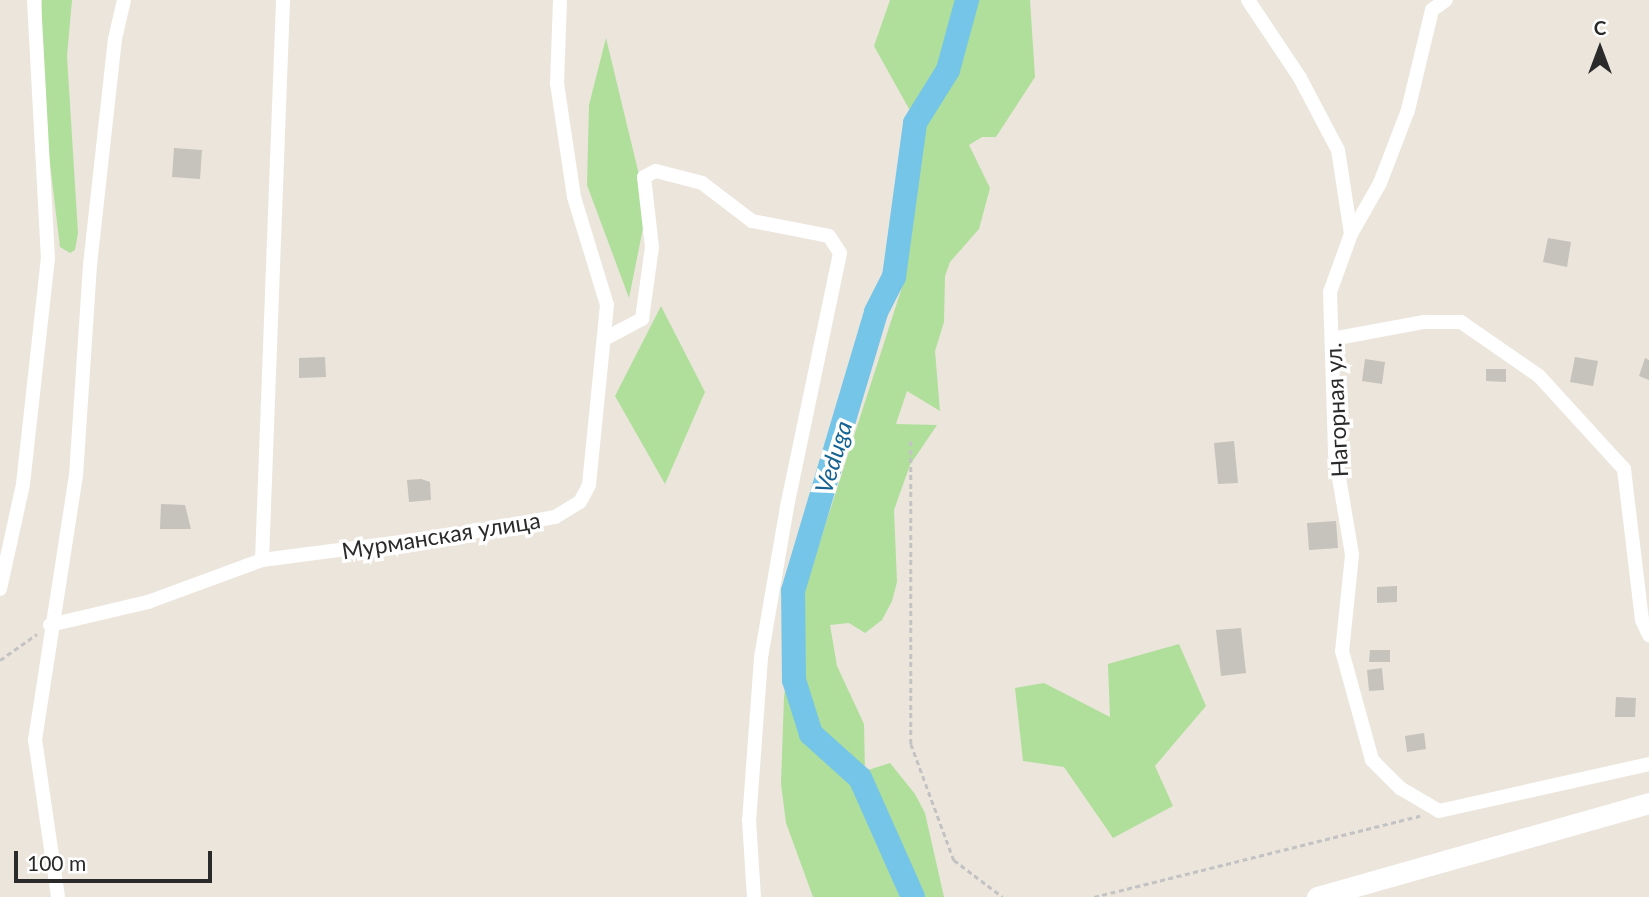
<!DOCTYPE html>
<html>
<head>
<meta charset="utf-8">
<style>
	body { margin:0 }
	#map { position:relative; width:1649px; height:897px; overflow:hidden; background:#ebe5dc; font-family:Lato,sans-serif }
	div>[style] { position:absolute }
	.green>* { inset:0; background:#b0df9b }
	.river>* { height:24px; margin:-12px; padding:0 12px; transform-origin:12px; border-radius:12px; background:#75c5e8 }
	.building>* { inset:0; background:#c6c2bc }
	.path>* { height:2.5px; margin-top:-1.25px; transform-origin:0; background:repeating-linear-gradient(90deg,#c3c3c3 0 5px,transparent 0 8.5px) }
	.minor>* { height:14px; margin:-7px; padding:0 7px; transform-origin:7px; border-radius:7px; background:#fff }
	.secondary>* { height:21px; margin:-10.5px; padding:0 10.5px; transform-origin:10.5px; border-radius:10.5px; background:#fff }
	span { translate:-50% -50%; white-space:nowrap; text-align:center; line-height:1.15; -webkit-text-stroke:7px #fff; paint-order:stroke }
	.street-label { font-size:23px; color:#2a2a2a }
	.water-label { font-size:24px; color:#156392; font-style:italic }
	.north { position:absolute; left:1565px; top:14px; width:70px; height:70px; -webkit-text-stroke:5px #fff; paint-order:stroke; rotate:0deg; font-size:19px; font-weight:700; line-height:28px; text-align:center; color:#2a2a2a }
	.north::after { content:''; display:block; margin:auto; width:24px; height:32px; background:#2a2a2a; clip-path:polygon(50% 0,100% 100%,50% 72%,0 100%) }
	.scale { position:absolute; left:14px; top:851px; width:198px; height:32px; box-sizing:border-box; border:4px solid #2a2a2a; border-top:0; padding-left:9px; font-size:21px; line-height:24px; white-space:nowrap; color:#2a2a2a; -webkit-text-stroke:5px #fff; paint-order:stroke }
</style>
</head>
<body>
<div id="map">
	<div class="green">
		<div style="clip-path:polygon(42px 0,72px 0,67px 56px,78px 233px,75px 250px,70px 253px,60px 247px,39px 72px)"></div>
		<div style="clip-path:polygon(890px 0,1030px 0,1035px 77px,996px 137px,982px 137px,969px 145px,990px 188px,979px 229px,950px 262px,945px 276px,944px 322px,935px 351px,940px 411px,907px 391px,896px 424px,937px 425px,910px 465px,894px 510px,897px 582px,892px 601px,882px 620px,865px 633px,849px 623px,830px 625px,837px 666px,864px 724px,865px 771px,890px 763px,915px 794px,925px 813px,944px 897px,813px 897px,786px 823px,781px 784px,784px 696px,802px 597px,904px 281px,923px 134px,874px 46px)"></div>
		<div style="clip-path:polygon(606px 38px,647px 208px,629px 298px,587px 185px,589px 105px)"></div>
		<div style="clip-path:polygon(661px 306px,705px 392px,665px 484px,615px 396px)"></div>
		<div style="clip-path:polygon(1179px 644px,1206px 706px,1155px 766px,1173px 806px,1113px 838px,1064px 767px,1023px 761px,1015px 688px,1044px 683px,1110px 717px,1108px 664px)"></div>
	</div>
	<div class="river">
		<div style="left:913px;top:897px;width:130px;rotate:-114deg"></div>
		<div style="left:860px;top:778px;width:66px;rotate:-138.1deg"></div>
		<div style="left:811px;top:734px;width:57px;rotate:-107.5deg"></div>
		<div style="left:794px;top:680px;width:89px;rotate:-90.6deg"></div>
		<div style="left:793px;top:591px;width:291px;rotate:-73.4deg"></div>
		<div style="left:876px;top:312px;width:39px;rotate:-63deg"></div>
		<div style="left:894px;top:277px;width:155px;rotate:-82.2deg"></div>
		<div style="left:915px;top:123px;width:62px;rotate:-58.1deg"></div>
		<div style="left:948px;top:70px;width:73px;rotate:-74.8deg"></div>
	</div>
	<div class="building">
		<div style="clip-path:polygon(174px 148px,202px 150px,200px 179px,172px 177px)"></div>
		<div style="clip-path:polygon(1548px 238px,1571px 242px,1567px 267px,1543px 262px)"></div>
		<div style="clip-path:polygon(325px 357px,326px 377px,299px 378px,299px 358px)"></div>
		<div style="clip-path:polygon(1575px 357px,1598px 361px,1593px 386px,1570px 382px)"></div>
		<div style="clip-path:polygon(1645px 358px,1649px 360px,1649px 380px,1639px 376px)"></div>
		<div style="clip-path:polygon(1365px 359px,1385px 362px,1382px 384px,1362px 381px)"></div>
		<div style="clip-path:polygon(1486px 369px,1506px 369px,1506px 382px,1486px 381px)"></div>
		<div style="clip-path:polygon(1234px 441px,1238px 483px,1218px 484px,1214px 443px)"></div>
		<div style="clip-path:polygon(421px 479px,430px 482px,431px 500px,409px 502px,407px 480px)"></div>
		<div style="clip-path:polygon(161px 504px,185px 505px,191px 529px,160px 529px)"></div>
		<div style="clip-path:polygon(1336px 521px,1338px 548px,1309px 550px,1307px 523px)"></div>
		<div style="clip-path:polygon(1397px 586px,1397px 602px,1377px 603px,1377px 587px)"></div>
		<div style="clip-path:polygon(1241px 628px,1246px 673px,1221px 676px,1216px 630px)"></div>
		<div style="clip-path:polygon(1370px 650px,1390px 650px,1390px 662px,1369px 662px)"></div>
		<div style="clip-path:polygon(1382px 668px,1384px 690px,1369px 691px,1367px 670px)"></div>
		<div style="clip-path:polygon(1616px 697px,1636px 698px,1635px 717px,1615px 717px)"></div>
		<div style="clip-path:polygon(1424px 733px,1426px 749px,1407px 752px,1405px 736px)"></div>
	</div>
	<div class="path">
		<div style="left:911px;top:441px;width:303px;rotate:90deg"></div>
		<div style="left:911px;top:744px;width:124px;rotate:69.7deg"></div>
		<div style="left:954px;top:860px;width:61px;rotate:37.1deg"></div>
		<div style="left:0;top:660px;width:45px;rotate:-35.1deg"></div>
		<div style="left:1094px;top:897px;width:336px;rotate:-14deg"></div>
	</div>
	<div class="minor">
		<div style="left:1248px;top:0;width:94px;rotate:56.3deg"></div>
		<div style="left:1300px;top:78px;width:81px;rotate:62.2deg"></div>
		<div style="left:1338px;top:150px;width:85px;rotate:81.2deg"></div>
		<div style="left:1351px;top:234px;width:62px;rotate:109.9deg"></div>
		<div style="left:1330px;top:292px;width:162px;rotate:88.2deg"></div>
		<div style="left:1335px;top:454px;width:102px;rotate:80.4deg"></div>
		<div style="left:1352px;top:555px;width:97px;rotate:95.9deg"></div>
		<div style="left:1342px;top:651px;width:113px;rotate:74.6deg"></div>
		<div style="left:1372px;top:760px;width:40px;rotate:45deg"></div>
		<div style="left:1400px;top:788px;width:45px;rotate:30.5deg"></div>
		<div style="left:1439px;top:811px;width:215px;rotate:-12.6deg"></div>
		<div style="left:1351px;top:234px;width:59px;rotate:-60.4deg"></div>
		<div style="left:1380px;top:183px;width:78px;rotate:-69deg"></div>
		<div style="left:1408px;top:110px;width:103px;rotate:-76.5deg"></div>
		<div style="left:1432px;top:10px;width:17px;rotate:-36deg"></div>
		<div style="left:606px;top:338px;width:41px;rotate:-27.8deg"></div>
		<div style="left:642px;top:319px;width:73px;rotate:-82.1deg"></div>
		<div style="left:652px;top:247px;width:70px;rotate:-96.5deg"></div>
		<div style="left:644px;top:177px;width:13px;rotate:-27deg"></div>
		<div style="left:656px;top:171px;width:48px;rotate:14.6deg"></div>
		<div style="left:702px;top:183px;width:63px;rotate:37.2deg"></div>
		<div style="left:752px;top:221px;width:78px;rotate:11deg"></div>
		<div style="left:829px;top:236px;width:20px;rotate:57deg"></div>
		<div style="left:840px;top:253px;width:259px;rotate:101.8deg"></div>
		<div style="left:787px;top:507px;width:153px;rotate:99.8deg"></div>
		<div style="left:761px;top:658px;width:162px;rotate:94.2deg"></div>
		<div style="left:749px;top:820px;width:77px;rotate:86.3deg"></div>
		<div style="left:1332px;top:339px;width:94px;rotate:-10.5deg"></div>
		<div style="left:1424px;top:322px;width:37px"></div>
		<div style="left:1461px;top:322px;width:95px;rotate:34.7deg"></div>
		<div style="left:1539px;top:376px;width:126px;rotate:47.6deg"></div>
		<div style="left:1624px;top:469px;width:152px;rotate:83.2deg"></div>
		<div style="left:1642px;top:620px;width:17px;rotate:65deg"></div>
		<div style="left:262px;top:560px;width:560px;rotate:-87.85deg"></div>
		<div style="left:0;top:589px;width:107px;rotate:-77.6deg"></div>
		<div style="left:23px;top:484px;width:226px;rotate:-83.7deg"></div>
		<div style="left:48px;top:259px;width:259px;rotate:-93.1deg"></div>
		<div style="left:50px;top:625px;width:101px;rotate:-13.2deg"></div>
		<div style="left:148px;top:602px;width:121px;rotate:-20.2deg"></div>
		<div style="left:262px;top:560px;width:195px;rotate:-7.4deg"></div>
		<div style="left:455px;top:535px;width:102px;rotate:-10.2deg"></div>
		<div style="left:555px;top:517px;width:29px;rotate:-31deg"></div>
		<div style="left:580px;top:502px;width:19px;rotate:-62deg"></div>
		<div style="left:589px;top:485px;width:181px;rotate:-84.3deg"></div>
		<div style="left:607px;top:305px;width:113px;rotate:-107deg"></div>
		<div style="left:574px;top:197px;width:115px;rotate:-98.5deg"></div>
		<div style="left:557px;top:83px;width:83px;rotate:-87.9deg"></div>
		<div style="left:58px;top:897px;width:159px;rotate:-98.3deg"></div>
		<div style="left:35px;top:740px;width:267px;rotate:-81.2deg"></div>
		<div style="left:76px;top:476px;width:211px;rotate:-86.2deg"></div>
		<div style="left:90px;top:265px;width:227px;rotate:-83.7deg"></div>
		<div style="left:115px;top:39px;width:40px;rotate:-77deg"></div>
	</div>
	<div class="secondary">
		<div style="left:1317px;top:897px;width:345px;rotate:-15.8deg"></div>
	</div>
	<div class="street-label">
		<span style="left:1336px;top:410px;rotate:-93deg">Нагорная ул.</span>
		<span style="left:441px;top:535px;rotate:-9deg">Мурманская улица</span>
	</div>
	<div class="water-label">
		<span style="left:833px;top:457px;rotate:-73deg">Veduga</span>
	</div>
	<div class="north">С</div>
	<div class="scale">100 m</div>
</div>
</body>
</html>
